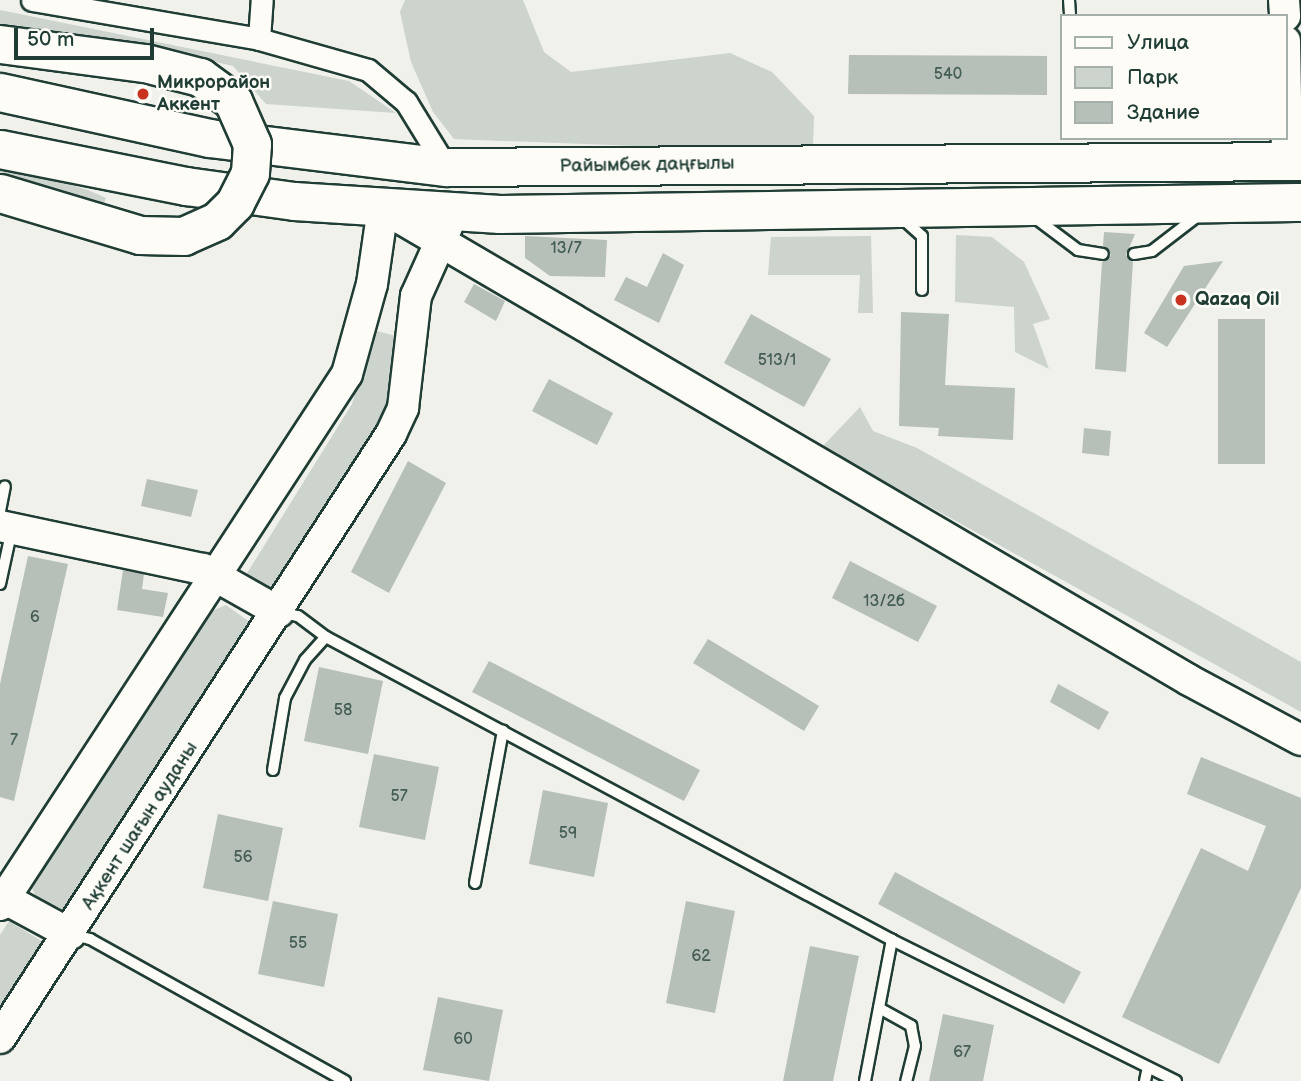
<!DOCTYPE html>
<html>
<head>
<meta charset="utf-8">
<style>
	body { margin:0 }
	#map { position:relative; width:1301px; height:1081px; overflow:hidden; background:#f0f1eb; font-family:"Balsamiq Sans",sans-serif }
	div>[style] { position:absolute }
	.green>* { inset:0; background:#cdd3cd }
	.building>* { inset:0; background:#b6bfb8 }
	.roads { filter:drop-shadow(2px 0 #1f3d34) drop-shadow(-2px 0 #1f3d34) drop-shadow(0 2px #1f3d34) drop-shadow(0 -2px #1f3d34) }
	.lane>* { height:10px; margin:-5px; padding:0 5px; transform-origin:5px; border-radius:5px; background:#fdfcf7 }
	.street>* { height:21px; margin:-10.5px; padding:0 10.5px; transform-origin:10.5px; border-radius:10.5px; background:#fdfcf7 }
	.secondary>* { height:30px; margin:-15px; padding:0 15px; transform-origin:15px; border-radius:15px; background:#fdfcf7 }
	.highway>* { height:37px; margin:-18.5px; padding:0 18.5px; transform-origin:18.5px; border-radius:18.5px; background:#fdfcf7 }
	.bridges { filter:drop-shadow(2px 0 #1f3d34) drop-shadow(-2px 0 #1f3d34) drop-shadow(0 2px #1f3d34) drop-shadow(0 -2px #1f3d34) }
	.highway-bridge>* { height:37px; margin:-18.5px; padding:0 18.5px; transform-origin:18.5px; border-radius:18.5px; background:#fdfcf7 }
	.dots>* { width:19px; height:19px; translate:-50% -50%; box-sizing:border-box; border:4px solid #fdfcf7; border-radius:50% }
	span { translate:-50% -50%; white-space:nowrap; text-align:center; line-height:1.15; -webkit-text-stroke:5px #fdfcf7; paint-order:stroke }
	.number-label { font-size:16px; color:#455e55 }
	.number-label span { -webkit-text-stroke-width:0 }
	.poi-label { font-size:19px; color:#1f3d34; font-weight:700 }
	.left { translate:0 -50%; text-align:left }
	.street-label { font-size:19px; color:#1f3d34 }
	.legend { position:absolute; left:1060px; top:14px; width:228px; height:126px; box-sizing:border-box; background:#fdfcf7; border:2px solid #a4b0a9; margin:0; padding:9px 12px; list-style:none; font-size:21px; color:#1f3d34 }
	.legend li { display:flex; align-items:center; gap:14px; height:35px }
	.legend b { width:35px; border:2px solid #a4b0a9 }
	.scale { position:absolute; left:14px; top:28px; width:140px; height:32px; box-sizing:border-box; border:4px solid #1f3d34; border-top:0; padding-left:9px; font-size:21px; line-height:24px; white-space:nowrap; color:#1f3d34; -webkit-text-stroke:5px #fdfcf7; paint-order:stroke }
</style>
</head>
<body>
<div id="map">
	<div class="green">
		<div style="clip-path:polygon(405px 0,523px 0,544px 52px,571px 72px,730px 53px,772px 72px,814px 116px,813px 145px,662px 147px,454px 139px,433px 112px,411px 62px,400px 12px)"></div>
		<div style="clip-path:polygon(0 10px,349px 81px,396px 113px,266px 104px,233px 66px,169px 51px,0 30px)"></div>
		<div style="clip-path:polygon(0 165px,88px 190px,106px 198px,103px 206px,0 177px)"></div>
		<div style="clip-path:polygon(956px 235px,992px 237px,1024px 262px,1050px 319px,1033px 324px,1049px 369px,1015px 352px,1014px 307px,955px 302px)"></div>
		<div style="clip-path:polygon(871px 236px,873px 313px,858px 313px,860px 275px,768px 275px,771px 237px)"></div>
		<div style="clip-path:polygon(373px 330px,404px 338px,394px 412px,279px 595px,244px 578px,352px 404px)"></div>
		<div style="clip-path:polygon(860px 407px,873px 431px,917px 448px,1301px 662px,1301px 712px,822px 447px)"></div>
		<div style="clip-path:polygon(226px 605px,251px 623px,75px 902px,65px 910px,37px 899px,31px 886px,209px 612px)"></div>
		<div style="clip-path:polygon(9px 921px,48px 945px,0 1013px,0 935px)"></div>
	</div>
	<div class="building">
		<div style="clip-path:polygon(849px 55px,1047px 56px,1047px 95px,848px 94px)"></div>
		<div style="clip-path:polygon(1104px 232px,1135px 234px,1126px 255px,1133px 262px,1126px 372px,1095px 369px,1102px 262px,1111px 255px,1103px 246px)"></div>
		<div style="clip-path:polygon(525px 236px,607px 240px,605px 277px,550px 276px,525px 258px)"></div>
		<div style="clip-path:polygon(663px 253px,684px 265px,659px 323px,614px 300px,626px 277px,647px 287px)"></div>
		<div style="clip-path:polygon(1223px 261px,1167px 347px,1144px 333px,1184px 266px)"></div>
		<div style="clip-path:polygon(474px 284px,505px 301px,496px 321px,464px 302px)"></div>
		<div style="clip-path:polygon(901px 312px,949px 314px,945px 385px,1015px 388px,1013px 440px,938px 436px,939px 428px,899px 426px)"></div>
		<div style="clip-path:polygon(751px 314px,831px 359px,804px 407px,724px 363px)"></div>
		<div style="clip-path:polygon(1218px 319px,1265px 319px,1265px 464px,1218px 464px)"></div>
		<div style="clip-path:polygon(549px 379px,613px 413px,597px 445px,532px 411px)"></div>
		<div style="clip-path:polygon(1084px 428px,1111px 431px,1109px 456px,1082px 453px)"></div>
		<div style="clip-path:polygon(408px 461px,446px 483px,389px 593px,351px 572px)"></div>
		<div style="clip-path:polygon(147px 479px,198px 490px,191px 517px,141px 506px)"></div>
		<div style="clip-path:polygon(28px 556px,68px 564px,14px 801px,0 797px,0 684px)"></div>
		<div style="clip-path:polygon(850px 561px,937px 606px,918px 642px,832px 598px)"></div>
		<div style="clip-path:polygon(123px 570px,144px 574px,142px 589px,168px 593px,163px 617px,117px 610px)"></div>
		<div style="clip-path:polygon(708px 639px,819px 706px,804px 731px,693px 663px)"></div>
		<div style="clip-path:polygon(489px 661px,700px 770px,684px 801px,472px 692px)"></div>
		<div style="clip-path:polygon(319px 667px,383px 681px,368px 754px,304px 741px)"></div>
		<div style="clip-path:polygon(1058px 684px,1109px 712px,1099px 730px,1050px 702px)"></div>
		<div style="clip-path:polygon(374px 754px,439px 767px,425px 840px,359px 827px)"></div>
		<div style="clip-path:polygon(1201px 757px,1301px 798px,1301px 888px,1219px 1064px,1122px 1017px,1201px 848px,1248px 871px,1266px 826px,1187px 794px)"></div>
		<div style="clip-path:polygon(543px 790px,608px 803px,594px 877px,529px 864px)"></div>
		<div style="clip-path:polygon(218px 814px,283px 828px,268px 901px,203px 888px)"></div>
		<div style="clip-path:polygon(895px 872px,1081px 972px,1064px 1004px,878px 904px)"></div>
		<div style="clip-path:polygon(273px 901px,338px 914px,324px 987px,258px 974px)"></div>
		<div style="clip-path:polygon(686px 901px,735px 911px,715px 1013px,666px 1003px)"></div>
		<div style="clip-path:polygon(810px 946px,859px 956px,833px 1081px,783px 1081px)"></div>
		<div style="clip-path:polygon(438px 997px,503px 1010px,489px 1081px,423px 1070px)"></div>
		<div style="clip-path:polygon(943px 1014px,994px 1025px,983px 1081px,929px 1081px)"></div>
	</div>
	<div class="roads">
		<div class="lane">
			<div style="left:1069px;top:0;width:16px;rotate:86deg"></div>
			<div style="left:1034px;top:217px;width:55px;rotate:36.9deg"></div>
			<div style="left:1078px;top:250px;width:25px;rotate:9deg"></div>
			<div style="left:903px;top:219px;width:25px;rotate:42deg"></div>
			<div style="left:922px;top:236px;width:54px;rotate:90deg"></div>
			<div style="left:1134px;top:254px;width:18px;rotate:-9deg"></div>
			<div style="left:1152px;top:251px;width:59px;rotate:-37.5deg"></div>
			<div style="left:0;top:511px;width:25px;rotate:-79deg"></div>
			<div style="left:0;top:584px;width:56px;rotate:-77.7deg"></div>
			<div style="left:280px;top:612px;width:18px;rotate:13deg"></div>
			<div style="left:298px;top:616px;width:35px;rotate:37deg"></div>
			<div style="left:326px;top:637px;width:642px;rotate:28.16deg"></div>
			<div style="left:892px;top:940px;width:317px;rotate:26.4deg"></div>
			<div style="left:273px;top:770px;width:73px;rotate:-80.5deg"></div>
			<div style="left:285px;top:698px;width:43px;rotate:-62.2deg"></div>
			<div style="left:305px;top:660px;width:31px;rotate:-48deg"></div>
			<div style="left:475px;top:883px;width:155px;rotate:-79.6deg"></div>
			<div style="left:70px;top:934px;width:21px;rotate:14deg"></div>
			<div style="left:90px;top:939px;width:292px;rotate:29.1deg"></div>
			<div style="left:879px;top:1008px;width:37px;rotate:29deg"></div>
			<div style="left:911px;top:1026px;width:20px;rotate:79deg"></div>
			<div style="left:915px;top:1046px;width:36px;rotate:104deg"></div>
			<div style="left:865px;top:1081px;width:144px;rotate:-79.2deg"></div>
			<div style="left:1145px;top:1081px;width:14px;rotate:-78deg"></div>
		</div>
		<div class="street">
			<div style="left:32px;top:0;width:230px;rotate:9.7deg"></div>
			<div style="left:259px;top:39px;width:113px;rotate:15.9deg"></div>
			<div style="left:368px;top:70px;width:50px;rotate:40.1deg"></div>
			<div style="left:406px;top:102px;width:76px;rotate:58.4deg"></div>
			<div style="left:259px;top:39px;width:39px;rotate:-86deg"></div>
		</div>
		<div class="secondary">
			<div style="left:1284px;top:0;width:16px;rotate:86deg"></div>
			<div style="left:1285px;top:41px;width:120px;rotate:89deg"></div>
			<div style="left:0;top:526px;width:208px;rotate:12deg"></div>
			<div style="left:203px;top:569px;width:87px;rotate:29.5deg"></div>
			<div style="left:0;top:896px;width:80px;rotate:28.5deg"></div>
			<div style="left:0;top:905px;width:634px;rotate:-56.84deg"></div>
			<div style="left:347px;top:374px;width:93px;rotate:-74.5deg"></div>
			<div style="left:372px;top:284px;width:77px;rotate:-81.8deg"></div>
			<div style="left:383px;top:208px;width:934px;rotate:30.35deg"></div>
			<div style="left:1189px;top:680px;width:127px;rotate:28.2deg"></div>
			<div style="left:0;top:1038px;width:720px;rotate:-57.08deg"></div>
			<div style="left:391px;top:434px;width:29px;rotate:-65deg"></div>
			<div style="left:403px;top:408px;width:113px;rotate:-83.4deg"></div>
			<div style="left:416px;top:296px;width:76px;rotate:-65.8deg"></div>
		</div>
		<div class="highway">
			<div style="left:0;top:92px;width:214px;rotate:12.4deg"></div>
			<div style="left:209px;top:138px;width:239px;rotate:7deg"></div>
			<div style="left:446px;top:167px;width:855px;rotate:-0.4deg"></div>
			<div style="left:0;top:149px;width:190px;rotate:11.3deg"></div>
			<div style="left:186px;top:186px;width:109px;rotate:7.9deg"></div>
			<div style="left:294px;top:201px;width:206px;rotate:3.6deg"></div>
			<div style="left:500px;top:214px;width:801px;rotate:-0.86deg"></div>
		</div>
	</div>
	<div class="bridges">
		<div class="highway-bridge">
			<div style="left:0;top:44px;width:146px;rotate:7.5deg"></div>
			<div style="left:145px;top:63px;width:57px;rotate:14.3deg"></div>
			<div style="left:200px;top:77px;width:41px;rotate:36deg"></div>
			<div style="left:233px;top:101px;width:47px;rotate:66.2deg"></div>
			<div style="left:252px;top:144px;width:29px;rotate:94deg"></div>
			<div style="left:250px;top:173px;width:34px;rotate:117deg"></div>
			<div style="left:235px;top:203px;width:25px;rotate:135deg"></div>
			<div style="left:217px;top:221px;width:36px;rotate:156deg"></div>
			<div style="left:184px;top:236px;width:44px;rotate:-178.7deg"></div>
			<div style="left:140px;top:235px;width:146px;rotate:-163.3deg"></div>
		</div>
	</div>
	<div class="dots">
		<div style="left:143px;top:94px;background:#c8321e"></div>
		<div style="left:1181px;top:300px;background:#c8321e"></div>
	</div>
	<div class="number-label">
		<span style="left:948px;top:75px">540</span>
		<span style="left:566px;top:249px">13/7</span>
		<span style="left:777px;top:361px">513/1</span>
		<span style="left:884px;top:602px">13/2б</span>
		<span style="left:35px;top:618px">6</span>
		<span style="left:343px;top:711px">58</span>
		<span style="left:14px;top:741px">7</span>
		<span style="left:399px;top:797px">57</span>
		<span style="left:568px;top:834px">59</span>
		<span style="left:243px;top:858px">56</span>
		<span style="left:298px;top:944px">55</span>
		<span style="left:701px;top:957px">62</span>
		<span style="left:463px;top:1040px">60</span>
		<span style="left:962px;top:1053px">67</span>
	</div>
	<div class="poi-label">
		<span class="left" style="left:157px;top:94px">Микрорайон<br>Аккент</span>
		<span class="left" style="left:1195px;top:300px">Qazaq Oil</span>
	</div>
	<div class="street-label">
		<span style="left:647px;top:165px;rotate:-1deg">Райымбек даңғылы</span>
		<span style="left:140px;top:826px;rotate:-57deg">Ақкент шағын ауданы</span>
	</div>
	<ul class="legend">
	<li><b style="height:9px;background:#fdfcf7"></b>Улица</li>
	<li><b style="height:19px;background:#cdd3cd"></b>Парк</li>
	<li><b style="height:19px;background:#b6bfb8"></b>Здание</li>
	</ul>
	<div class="scale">50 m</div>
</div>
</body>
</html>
